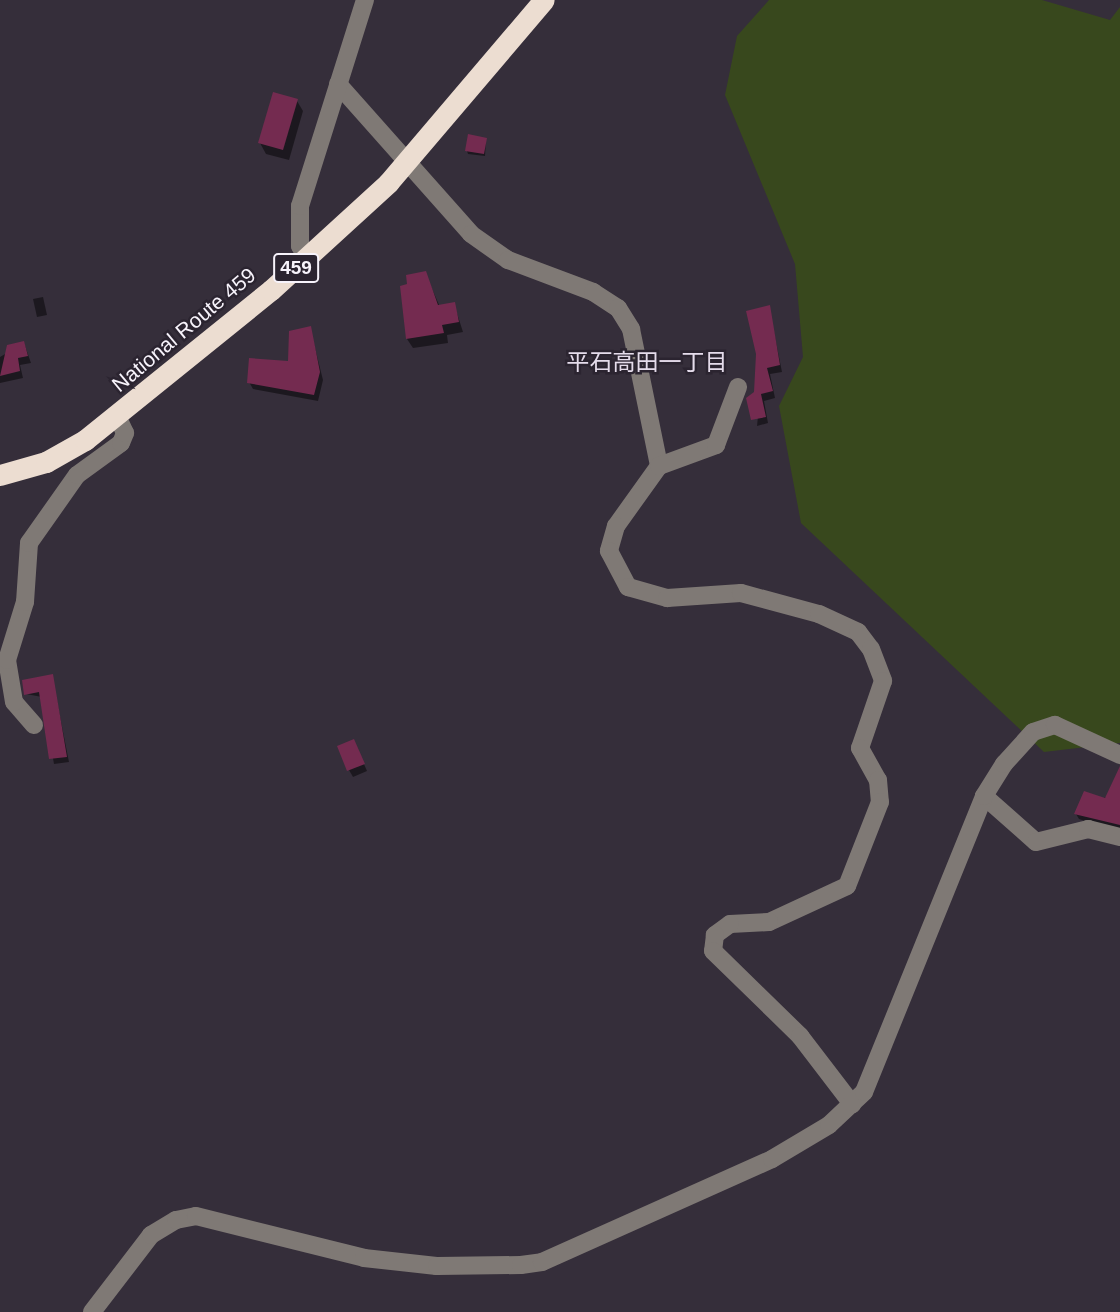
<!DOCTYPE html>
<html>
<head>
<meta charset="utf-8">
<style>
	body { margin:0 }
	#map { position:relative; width:1120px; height:1312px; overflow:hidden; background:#352e3a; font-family:Helvetica,"Noto Sans JP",sans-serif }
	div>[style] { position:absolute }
	.green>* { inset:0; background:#38481d }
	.shadow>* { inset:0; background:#0007 }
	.building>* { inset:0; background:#742b50 }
	.minor>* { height:18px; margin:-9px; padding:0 9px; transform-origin:9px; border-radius:9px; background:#7f7975 }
	.highway>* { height:21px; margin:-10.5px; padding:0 10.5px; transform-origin:10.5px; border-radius:10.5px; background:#ecddd1 }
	span { translate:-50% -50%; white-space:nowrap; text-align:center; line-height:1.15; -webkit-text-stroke:5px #2b2430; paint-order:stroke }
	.shield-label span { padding:2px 5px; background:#2b2430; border:2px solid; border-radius:5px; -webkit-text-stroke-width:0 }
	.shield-label { font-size:19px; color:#f7f3fb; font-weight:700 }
	.street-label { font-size:21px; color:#f7f3fb }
	.neighbourhood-label { font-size:23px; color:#e5dceb }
</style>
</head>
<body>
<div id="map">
	<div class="green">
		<div style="clip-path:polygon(769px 0,1042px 0,1110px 20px,1120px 7px,1120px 743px,1044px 752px,801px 523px,779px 406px,803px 357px,795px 264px,725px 95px,737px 36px)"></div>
	</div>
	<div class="shadow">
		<div style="clip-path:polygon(297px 101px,303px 111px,289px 160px,266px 154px,260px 143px)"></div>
		<div style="clip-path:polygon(486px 139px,485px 156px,468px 154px,467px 151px)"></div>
		<div style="clip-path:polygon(425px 273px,440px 307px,454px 304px,463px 332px,447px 335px,448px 343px,413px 348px,407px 339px)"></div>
		<div style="clip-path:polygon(43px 297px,47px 315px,37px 317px,33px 299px)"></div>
		<div style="clip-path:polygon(769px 307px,782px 372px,770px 374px,775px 398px,764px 401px,768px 423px,757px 426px)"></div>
		<div style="clip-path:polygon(310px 328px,323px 380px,318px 401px,253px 389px,249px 382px,290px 363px)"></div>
		<div style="clip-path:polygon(24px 343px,31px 363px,20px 365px,23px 378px,0 383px,0 357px)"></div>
		<div style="clip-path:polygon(52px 676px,69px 762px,54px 764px,42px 697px,26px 694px)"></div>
		<div style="clip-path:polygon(357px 748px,367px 771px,353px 777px,349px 770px)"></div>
		<div style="clip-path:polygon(1120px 789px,1120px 833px,1079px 819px,1076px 814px)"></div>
	</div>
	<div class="building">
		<div style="clip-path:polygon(273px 92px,298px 99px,283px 150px,258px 143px)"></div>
		<div style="clip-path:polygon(468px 134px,487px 138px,484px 154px,465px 151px)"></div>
		<div style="clip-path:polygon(426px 271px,438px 305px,455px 302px,459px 322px,442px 325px,444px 333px,406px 339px,400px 286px,407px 284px,406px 275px)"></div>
		<div style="clip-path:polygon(770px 305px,780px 365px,767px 368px,773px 391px,761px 394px,766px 417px,751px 420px,746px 398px,754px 392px,756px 354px,746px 311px)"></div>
		<div style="clip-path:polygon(311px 326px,320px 372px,314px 395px,247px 383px,249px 358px,288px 361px,289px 331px)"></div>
		<div style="clip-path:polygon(24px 341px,28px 356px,18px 358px,20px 371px,0 376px,7px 345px)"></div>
		<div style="clip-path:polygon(53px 674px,67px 757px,49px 759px,39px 692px,24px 695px,22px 680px)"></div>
		<div style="clip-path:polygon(354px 739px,365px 764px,347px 771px,337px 746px)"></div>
		<div style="clip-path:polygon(1120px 766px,1120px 825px,1074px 814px,1084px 791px,1105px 798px)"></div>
	</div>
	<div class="minor">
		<div style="left:338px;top:84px;width:200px;rotate:48.4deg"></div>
		<div style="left:471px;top:234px;width:45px;rotate:35.1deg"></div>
		<div style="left:508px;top:260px;width:91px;rotate:20.6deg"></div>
		<div style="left:593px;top:292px;width:30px;rotate:33deg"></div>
		<div style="left:618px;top:308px;width:25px;rotate:58deg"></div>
		<div style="left:631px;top:329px;width:140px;rotate:78.4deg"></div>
		<div style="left:659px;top:466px;width:74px;rotate:125.6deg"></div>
		<div style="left:616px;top:526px;width:26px;rotate:106deg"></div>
		<div style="left:609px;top:551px;width:41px;rotate:62.2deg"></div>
		<div style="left:628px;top:587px;width:41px;rotate:15.8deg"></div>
		<div style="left:667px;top:598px;width:74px;rotate:-3.9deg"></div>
		<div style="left:741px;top:593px;width:81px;rotate:15.1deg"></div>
		<div style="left:819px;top:614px;width:43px;rotate:24.8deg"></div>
		<div style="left:858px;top:632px;width:21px;rotate:53deg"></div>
		<div style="left:871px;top:649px;width:34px;rotate:69deg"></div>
		<div style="left:883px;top:681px;width:71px;rotate:108.9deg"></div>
		<div style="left:860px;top:748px;width:37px;rotate:61deg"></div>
		<div style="left:878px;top:780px;width:22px;rotate:85deg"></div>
		<div style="left:880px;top:802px;width:90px;rotate:111.4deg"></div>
		<div style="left:847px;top:886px;width:86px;rotate:155.2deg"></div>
		<div style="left:769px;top:922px;width:39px;rotate:177deg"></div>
		<div style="left:730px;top:924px;width:19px;rotate:144deg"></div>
		<div style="left:715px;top:935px;width:16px;rotate:97deg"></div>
		<div style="left:713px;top:951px;width:122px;rotate:44.3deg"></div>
		<div style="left:800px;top:1036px;width:86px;rotate:52.6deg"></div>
		<div style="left:307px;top:258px;width:14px;rotate:-120deg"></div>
		<div style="left:300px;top:246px;width:40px;rotate:-90deg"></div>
		<div style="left:300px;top:206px;width:216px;rotate:-72.5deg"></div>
		<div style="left:659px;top:466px;width:61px;rotate:-20.2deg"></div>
		<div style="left:716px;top:445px;width:62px;rotate:-69.2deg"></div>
		<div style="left:34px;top:725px;width:30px;rotate:-131deg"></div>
		<div style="left:14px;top:702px;width:43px;rotate:-99.5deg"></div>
		<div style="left:7px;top:660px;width:61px;rotate:-72.8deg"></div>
		<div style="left:25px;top:602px;width:59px;rotate:-86.1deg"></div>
		<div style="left:29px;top:543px;width:83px;rotate:-54.8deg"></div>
		<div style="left:77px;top:475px;width:54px;rotate:-36deg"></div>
		<div style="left:121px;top:443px;width:11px;rotate:-68deg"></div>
		<div style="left:125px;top:433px;width:19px;rotate:-115deg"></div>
		<div style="left:984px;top:796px;width:69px;rotate:41.5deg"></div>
		<div style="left:1036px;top:842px;width:54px;rotate:-14deg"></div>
		<div style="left:1088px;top:829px;width:33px;rotate:14deg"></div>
		<div style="left:92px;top:1312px;width:97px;rotate:-52.5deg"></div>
		<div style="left:151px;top:1235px;width:29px;rotate:-31deg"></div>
		<div style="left:176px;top:1220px;width:20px;rotate:-11deg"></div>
		<div style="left:196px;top:1216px;width:173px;rotate:14deg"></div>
		<div style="left:364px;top:1258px;width:73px;rotate:6.3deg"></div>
		<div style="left:437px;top:1266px;width:84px;rotate:-0.7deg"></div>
		<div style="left:521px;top:1265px;width:21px;rotate:-8deg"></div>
		<div style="left:542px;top:1262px;width:252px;rotate:-24.1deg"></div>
		<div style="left:772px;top:1159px;width:66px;rotate:-30.8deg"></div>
		<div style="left:829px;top:1125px;width:48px;rotate:-43.3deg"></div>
		<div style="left:864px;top:1092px;width:319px;rotate:-67.9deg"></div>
		<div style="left:984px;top:796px;width:38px;rotate:-58deg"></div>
		<div style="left:1004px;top:764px;width:43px;rotate:-47.8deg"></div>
		<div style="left:1033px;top:732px;width:23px;rotate:-18deg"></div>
		<div style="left:1055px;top:725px;width:72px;rotate:24.8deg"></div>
	</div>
	<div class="highway">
		<div style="left:0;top:475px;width:48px;rotate:-15.8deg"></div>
		<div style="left:46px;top:462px;width:45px;rotate:-29.4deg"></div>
		<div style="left:85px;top:440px;width:239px;rotate:-38.9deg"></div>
		<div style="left:271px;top:290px;width:159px;rotate:-42.4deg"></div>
		<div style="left:388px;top:183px;width:240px;rotate:-49.6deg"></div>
	</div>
	<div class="shield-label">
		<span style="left:296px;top:268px">459</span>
	</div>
	<div class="street-label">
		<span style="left:184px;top:330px;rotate:-40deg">National Route 459</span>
	</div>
	<div class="neighbourhood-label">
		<span style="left:647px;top:362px">平石高田一丁目</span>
	</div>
</div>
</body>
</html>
